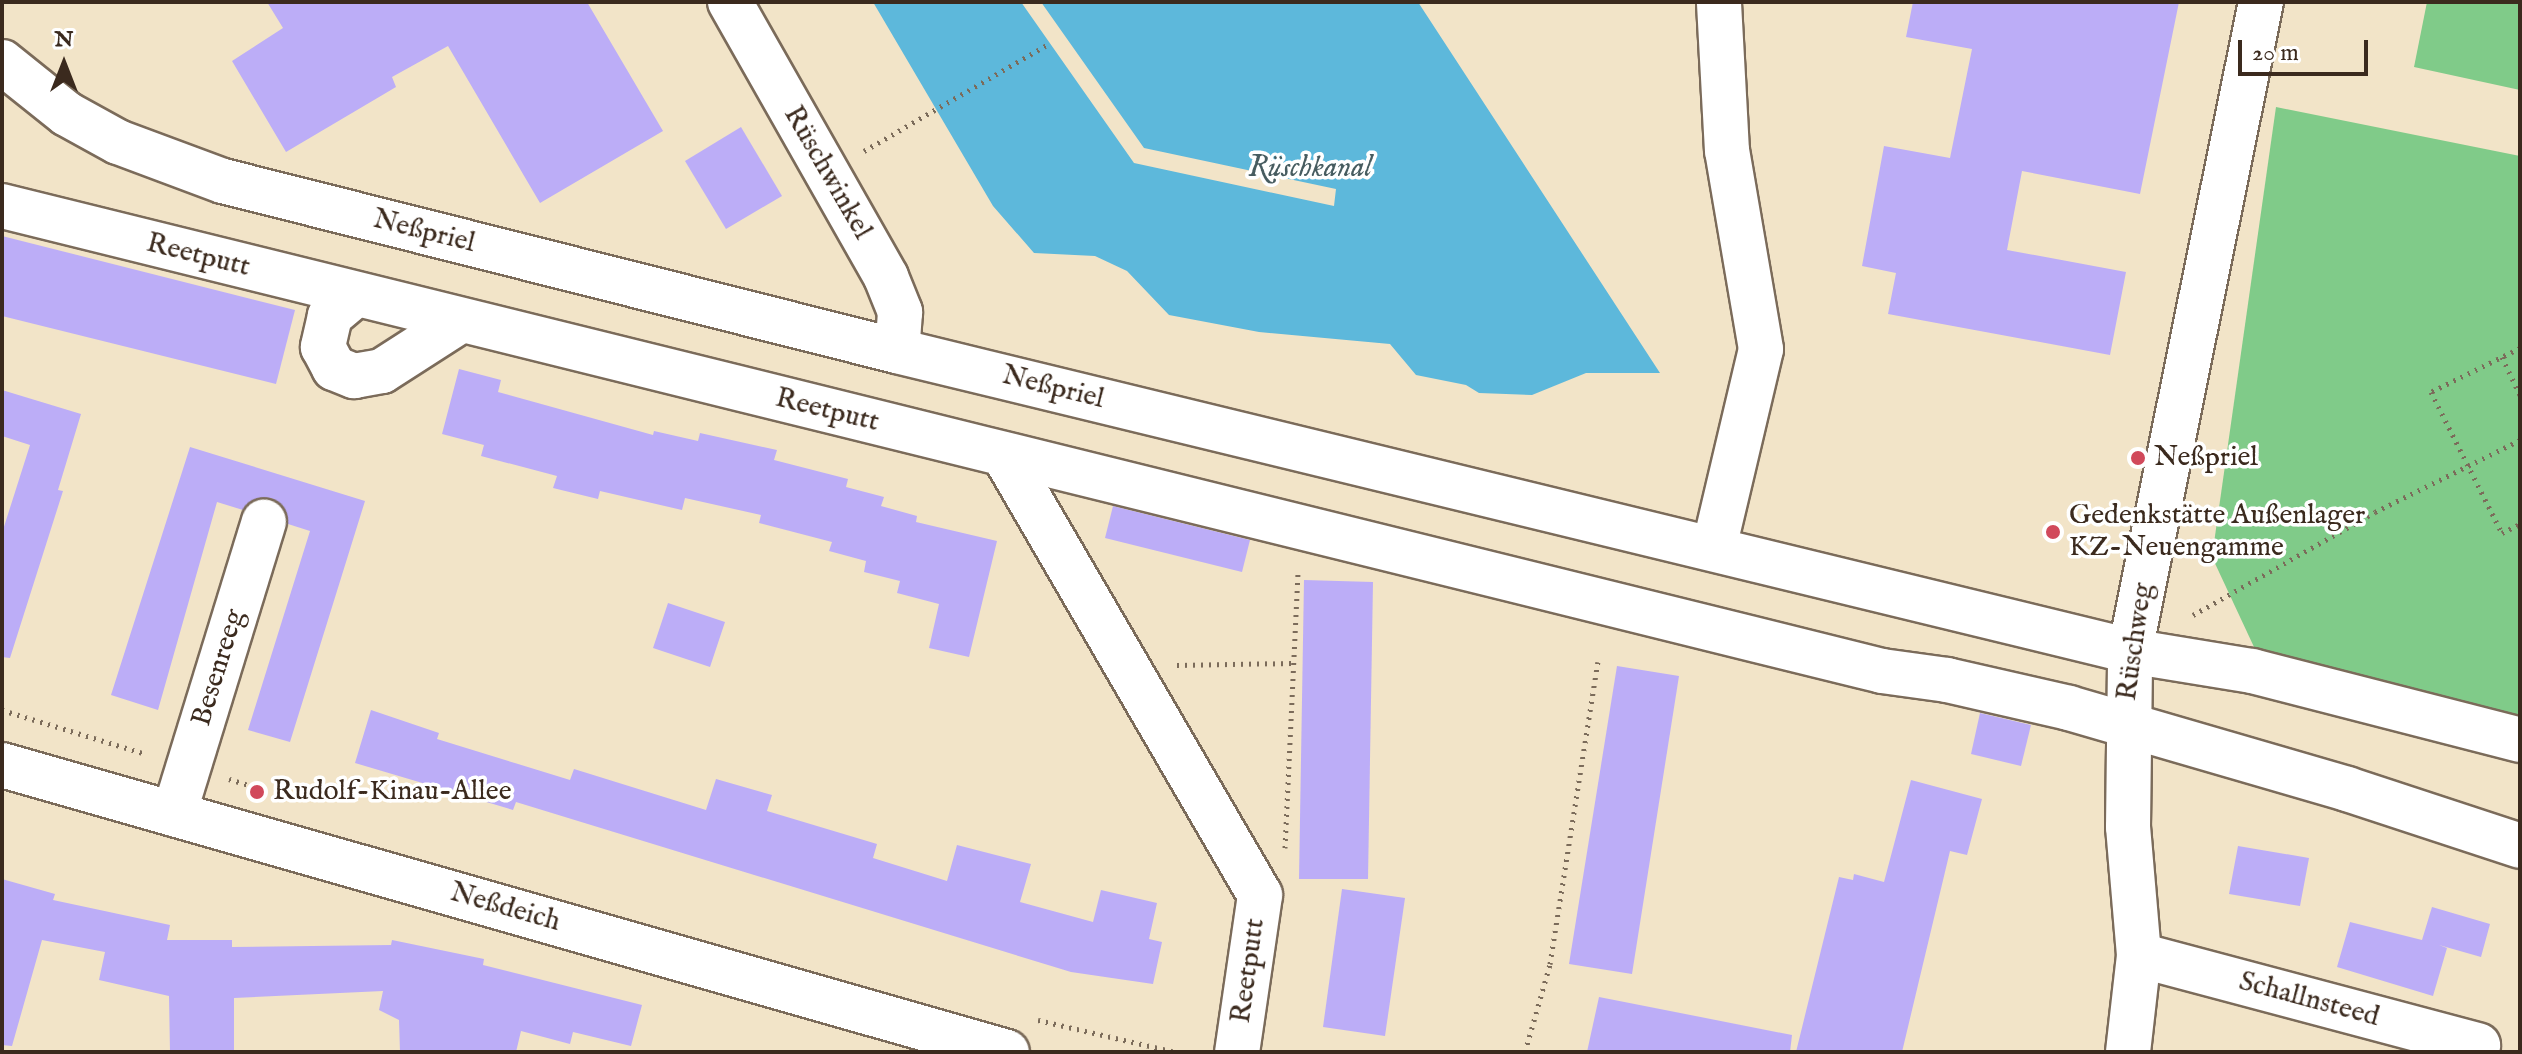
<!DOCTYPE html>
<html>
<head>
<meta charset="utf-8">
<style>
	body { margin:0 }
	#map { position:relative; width:2522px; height:1054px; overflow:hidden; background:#f2e4c8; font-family:"IM FELL English",serif }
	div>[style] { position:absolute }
	.green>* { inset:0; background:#80cb89 }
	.water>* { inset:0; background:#5db8db }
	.pier>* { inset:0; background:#f2e4c8 }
	.building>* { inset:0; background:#bcadf7 }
	.path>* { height:5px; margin-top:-2.5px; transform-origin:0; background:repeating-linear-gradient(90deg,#7b6b5a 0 2px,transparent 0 8px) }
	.roads { filter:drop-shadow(2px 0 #7b6b5a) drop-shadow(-2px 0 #7b6b5a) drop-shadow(0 2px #7b6b5a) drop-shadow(0 -2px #7b6b5a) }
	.minor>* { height:44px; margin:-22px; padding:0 22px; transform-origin:22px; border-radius:22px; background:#fff }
	.dots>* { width:22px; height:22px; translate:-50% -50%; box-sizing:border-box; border:4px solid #fff; border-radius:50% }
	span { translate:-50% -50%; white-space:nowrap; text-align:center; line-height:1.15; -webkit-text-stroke:7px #fff; paint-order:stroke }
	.street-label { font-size:28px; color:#3b2a1e }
	.poi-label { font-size:28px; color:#3b2a1e }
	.left { translate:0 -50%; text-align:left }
	.water-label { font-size:30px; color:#475c60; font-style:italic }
	.frame { position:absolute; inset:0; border:4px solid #3b2a1e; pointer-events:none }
	.north { position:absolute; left:24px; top:24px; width:80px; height:80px; -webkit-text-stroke:6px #fff; paint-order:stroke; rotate:0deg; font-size:22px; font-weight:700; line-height:32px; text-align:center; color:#3b2a1e }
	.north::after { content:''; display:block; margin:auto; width:28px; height:36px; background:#3b2a1e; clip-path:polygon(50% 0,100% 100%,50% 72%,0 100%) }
	.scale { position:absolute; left:2238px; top:40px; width:130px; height:36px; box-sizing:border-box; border:4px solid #3b2a1e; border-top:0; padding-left:10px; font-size:24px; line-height:28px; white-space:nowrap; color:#3b2a1e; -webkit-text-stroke:6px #fff; paint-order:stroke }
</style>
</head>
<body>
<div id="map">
	<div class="green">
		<div style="clip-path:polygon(2427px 2px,2520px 2px,2520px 90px,2414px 67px)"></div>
		<div style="clip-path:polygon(2276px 107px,2520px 156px,2520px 716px,2254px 647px,2212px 557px)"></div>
	</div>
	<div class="water">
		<div style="clip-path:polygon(873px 2px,1418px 2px,1660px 373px,1586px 373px,1532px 395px,1479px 393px,1466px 385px,1416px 375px,1390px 344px,1259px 332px,1169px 315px,1127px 271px,1095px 256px,1034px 253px,993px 206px)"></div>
	</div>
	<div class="pier">
		<div style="clip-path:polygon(1021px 2px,1041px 2px,1144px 148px,1336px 189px,1334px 206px,1134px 163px)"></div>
	</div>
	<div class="building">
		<div style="clip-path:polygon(267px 2px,587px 2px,663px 131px,540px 203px,448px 46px,392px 77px,396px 87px,286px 152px,232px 61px,283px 28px)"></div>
		<div style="clip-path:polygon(1913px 2px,2179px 2px,2140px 194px,2022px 171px,2007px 250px,2126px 272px,2110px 355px,1888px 314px,1896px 273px,1862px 266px,1884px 146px,1950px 158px,1972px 49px,1906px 37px)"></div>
		<div style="clip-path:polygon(741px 127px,782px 196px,726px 229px,685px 161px)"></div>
		<div style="clip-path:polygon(2px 236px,295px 310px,276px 384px,2px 316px)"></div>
		<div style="clip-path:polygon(459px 369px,501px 380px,498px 392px,653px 435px,654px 431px,698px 441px,700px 433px,777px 450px,774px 460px,848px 479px,846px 487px,884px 497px,881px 506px,917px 516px,916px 522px,997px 541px,969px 657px,929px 648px,939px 604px,897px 593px,900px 581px,864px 572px,866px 561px,829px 551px,832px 542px,759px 523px,761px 515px,685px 498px,682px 510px,600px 491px,598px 499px,553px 488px,557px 476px,481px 456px,484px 445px,442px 434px)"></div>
		<div style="clip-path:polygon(2px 390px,81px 414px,58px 490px,63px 491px,10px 658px,2px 657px,2px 533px,30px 445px,2px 436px)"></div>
		<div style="clip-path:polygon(190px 447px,365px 501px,290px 742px,248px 730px,310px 531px,288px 524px,283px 506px,271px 498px,258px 498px,243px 510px,217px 502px,158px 710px,111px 695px)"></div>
		<div style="clip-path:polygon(1113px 506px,1250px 540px,1242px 572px,1105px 538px)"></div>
		<div style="clip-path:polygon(1304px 580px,1373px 582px,1368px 879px,1299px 879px)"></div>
		<div style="clip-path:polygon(668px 603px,725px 622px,710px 667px,653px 648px)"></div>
		<div style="clip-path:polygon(1617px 666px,1679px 676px,1632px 974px,1569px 964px)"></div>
		<div style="clip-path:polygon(371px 710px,439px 733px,437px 739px,570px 780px,574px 769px,706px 810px,716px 779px,772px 795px,767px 811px,877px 844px,873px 858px,947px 881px,957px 845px,1031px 864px,1020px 902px,1093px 922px,1101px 890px,1157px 903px,1149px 939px,1162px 942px,1153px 984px,1071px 972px,516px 802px,513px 810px,355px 763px)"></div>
		<div style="clip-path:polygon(1980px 713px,2031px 725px,2021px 766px,1971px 754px)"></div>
		<div style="clip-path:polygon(1911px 780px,1982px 799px,1967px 855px,1950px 851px,1902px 1052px,1796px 1052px,1839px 877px,1853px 880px,1854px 874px,1884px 882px)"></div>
		<div style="clip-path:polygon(2238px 846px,2309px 858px,2300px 906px,2229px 894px)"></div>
		<div style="clip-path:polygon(2px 879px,55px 894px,53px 900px,170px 925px,167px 940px,232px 940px,232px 947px,391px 945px,392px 940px,484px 959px,483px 965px,642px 1005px,631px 1046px,573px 1032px,570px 1044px,521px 1031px,516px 1052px,400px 1052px,399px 1020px,379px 1010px,383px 991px,234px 998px,234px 1052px,170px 1052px,169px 996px,99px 980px,105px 952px,42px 940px,12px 1046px,2px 1045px)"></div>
		<div style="clip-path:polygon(1342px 889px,1405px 898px,1385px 1036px,1323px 1027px)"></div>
		<div style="clip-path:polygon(2432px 907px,2490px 924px,2481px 957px,2439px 945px,2447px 948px,2433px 996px,2337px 967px,2350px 922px,2422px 940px)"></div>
		<div style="clip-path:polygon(1599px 997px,1792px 1035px,1790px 1052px,1587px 1052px)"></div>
	</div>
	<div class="path">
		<div style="left:864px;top:151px;width:215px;rotate:-30.1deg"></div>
		<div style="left:2520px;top:348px;width:99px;rotate:153.7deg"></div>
		<div style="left:2431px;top:392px;width:158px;rotate:63.3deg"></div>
		<div style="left:2502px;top:533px;width:20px;rotate:-27deg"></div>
		<div style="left:2502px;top:357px;width:42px;rotate:64.7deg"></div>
		<div style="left:2193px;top:615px;width:209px;rotate:-29.5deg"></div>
		<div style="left:2375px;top:512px;width:162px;rotate:-26.4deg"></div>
		<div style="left:1177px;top:665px;width:115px;rotate:-1deg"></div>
		<div style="left:2px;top:710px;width:151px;rotate:17deg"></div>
		<div style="left:229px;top:779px;width:38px;rotate:17deg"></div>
		<div style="left:1285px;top:848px;width:277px;rotate:-87.3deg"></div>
		<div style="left:1038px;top:1020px;width:141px;rotate:13.1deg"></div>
		<div style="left:1525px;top:1052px;width:91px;rotate:-74.1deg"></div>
		<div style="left:1550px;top:964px;width:306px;rotate:-81deg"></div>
	</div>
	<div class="roads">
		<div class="minor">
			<div style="left:730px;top:2px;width:316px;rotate:60.4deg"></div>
			<div style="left:886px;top:277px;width:38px;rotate:68deg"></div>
			<div style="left:900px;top:312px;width:39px;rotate:94deg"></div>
			<div style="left:2px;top:62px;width:83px;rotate:38.7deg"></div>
			<div style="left:67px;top:114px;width:58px;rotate:28.8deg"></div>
			<div style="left:118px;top:142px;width:112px;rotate:20.4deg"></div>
			<div style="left:223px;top:181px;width:695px;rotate:14.16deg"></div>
			<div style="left:897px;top:351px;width:1269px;rotate:13.67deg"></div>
			<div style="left:2130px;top:651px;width:124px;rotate:9.3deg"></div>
			<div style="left:2252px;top:671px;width:277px;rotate:14.4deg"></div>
			<div style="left:2px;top:206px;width:1937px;rotate:13.89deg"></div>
			<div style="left:1882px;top:671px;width:66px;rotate:7.9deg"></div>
			<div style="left:1947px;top:680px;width:125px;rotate:12.9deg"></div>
			<div style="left:2069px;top:708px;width:290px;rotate:16.2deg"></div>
			<div style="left:2347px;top:789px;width:182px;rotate:18.2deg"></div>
			<div style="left:355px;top:295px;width:33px;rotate:140deg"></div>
			<div style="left:330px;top:316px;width:32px;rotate:103deg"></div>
			<div style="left:323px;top:347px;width:24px;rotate:62deg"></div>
			<div style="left:334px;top:368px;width:22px;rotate:22deg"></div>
			<div style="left:354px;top:376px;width:28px;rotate:-10deg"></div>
			<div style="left:382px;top:371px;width:93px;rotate:-32.7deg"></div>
			<div style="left:1004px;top:455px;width:509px;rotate:59.81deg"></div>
			<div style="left:1260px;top:895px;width:159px;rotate:98.3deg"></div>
			<div style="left:1714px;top:548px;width:204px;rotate:-76.7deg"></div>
			<div style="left:1761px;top:349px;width:201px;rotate:-99.7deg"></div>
			<div style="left:1727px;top:151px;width:149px;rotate:-93.1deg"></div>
			<div style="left:2px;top:765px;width:1045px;rotate:15.94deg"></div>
			<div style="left:174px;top:814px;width:306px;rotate:-72.9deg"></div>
			<div style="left:2139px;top:955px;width:351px;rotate:14.9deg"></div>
			<div style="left:2128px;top:1052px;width:98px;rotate:-83.5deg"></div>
			<div style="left:2139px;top:955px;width:128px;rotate:-94.9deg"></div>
			<div style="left:2128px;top:827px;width:176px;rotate:-89.3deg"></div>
			<div style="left:2130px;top:651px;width:662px;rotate:-78.59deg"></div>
		</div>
	</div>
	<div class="dots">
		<div style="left:2138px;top:458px;background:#d1495b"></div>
		<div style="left:2053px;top:532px;background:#d1495b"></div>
		<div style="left:257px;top:792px;background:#d1495b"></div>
	</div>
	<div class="street-label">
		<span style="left:827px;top:173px;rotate:60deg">Rüschwinkel</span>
		<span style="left:424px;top:232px;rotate:14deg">Neßpriel</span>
		<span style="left:198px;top:256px;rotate:14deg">Reetputt</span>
		<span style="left:1053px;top:388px;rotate:14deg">Neßpriel</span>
		<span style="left:827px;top:411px;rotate:14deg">Reetputt</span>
		<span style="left:2136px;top:642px;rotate:-82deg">Rüschweg</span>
		<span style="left:219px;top:668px;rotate:-73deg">Besenreeg</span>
		<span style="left:505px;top:908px;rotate:16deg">Neßdeich</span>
		<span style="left:1249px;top:971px;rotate:-82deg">Reetputt</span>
		<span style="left:2309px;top:1000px;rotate:15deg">Schallnsteed</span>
	</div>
	<div class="poi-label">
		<span class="left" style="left:2154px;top:458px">Neßpriel</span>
		<span class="left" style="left:2069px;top:532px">Gedenkstätte Außenlager<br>KZ-Neuengamme</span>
		<span class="left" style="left:273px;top:792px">Rudolf-Kinau-Allee</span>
	</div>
	<div class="water-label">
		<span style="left:1310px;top:168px">Rüschkanal</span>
	</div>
	<div class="frame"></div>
	<div class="north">N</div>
	<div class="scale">20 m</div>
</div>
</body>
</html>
